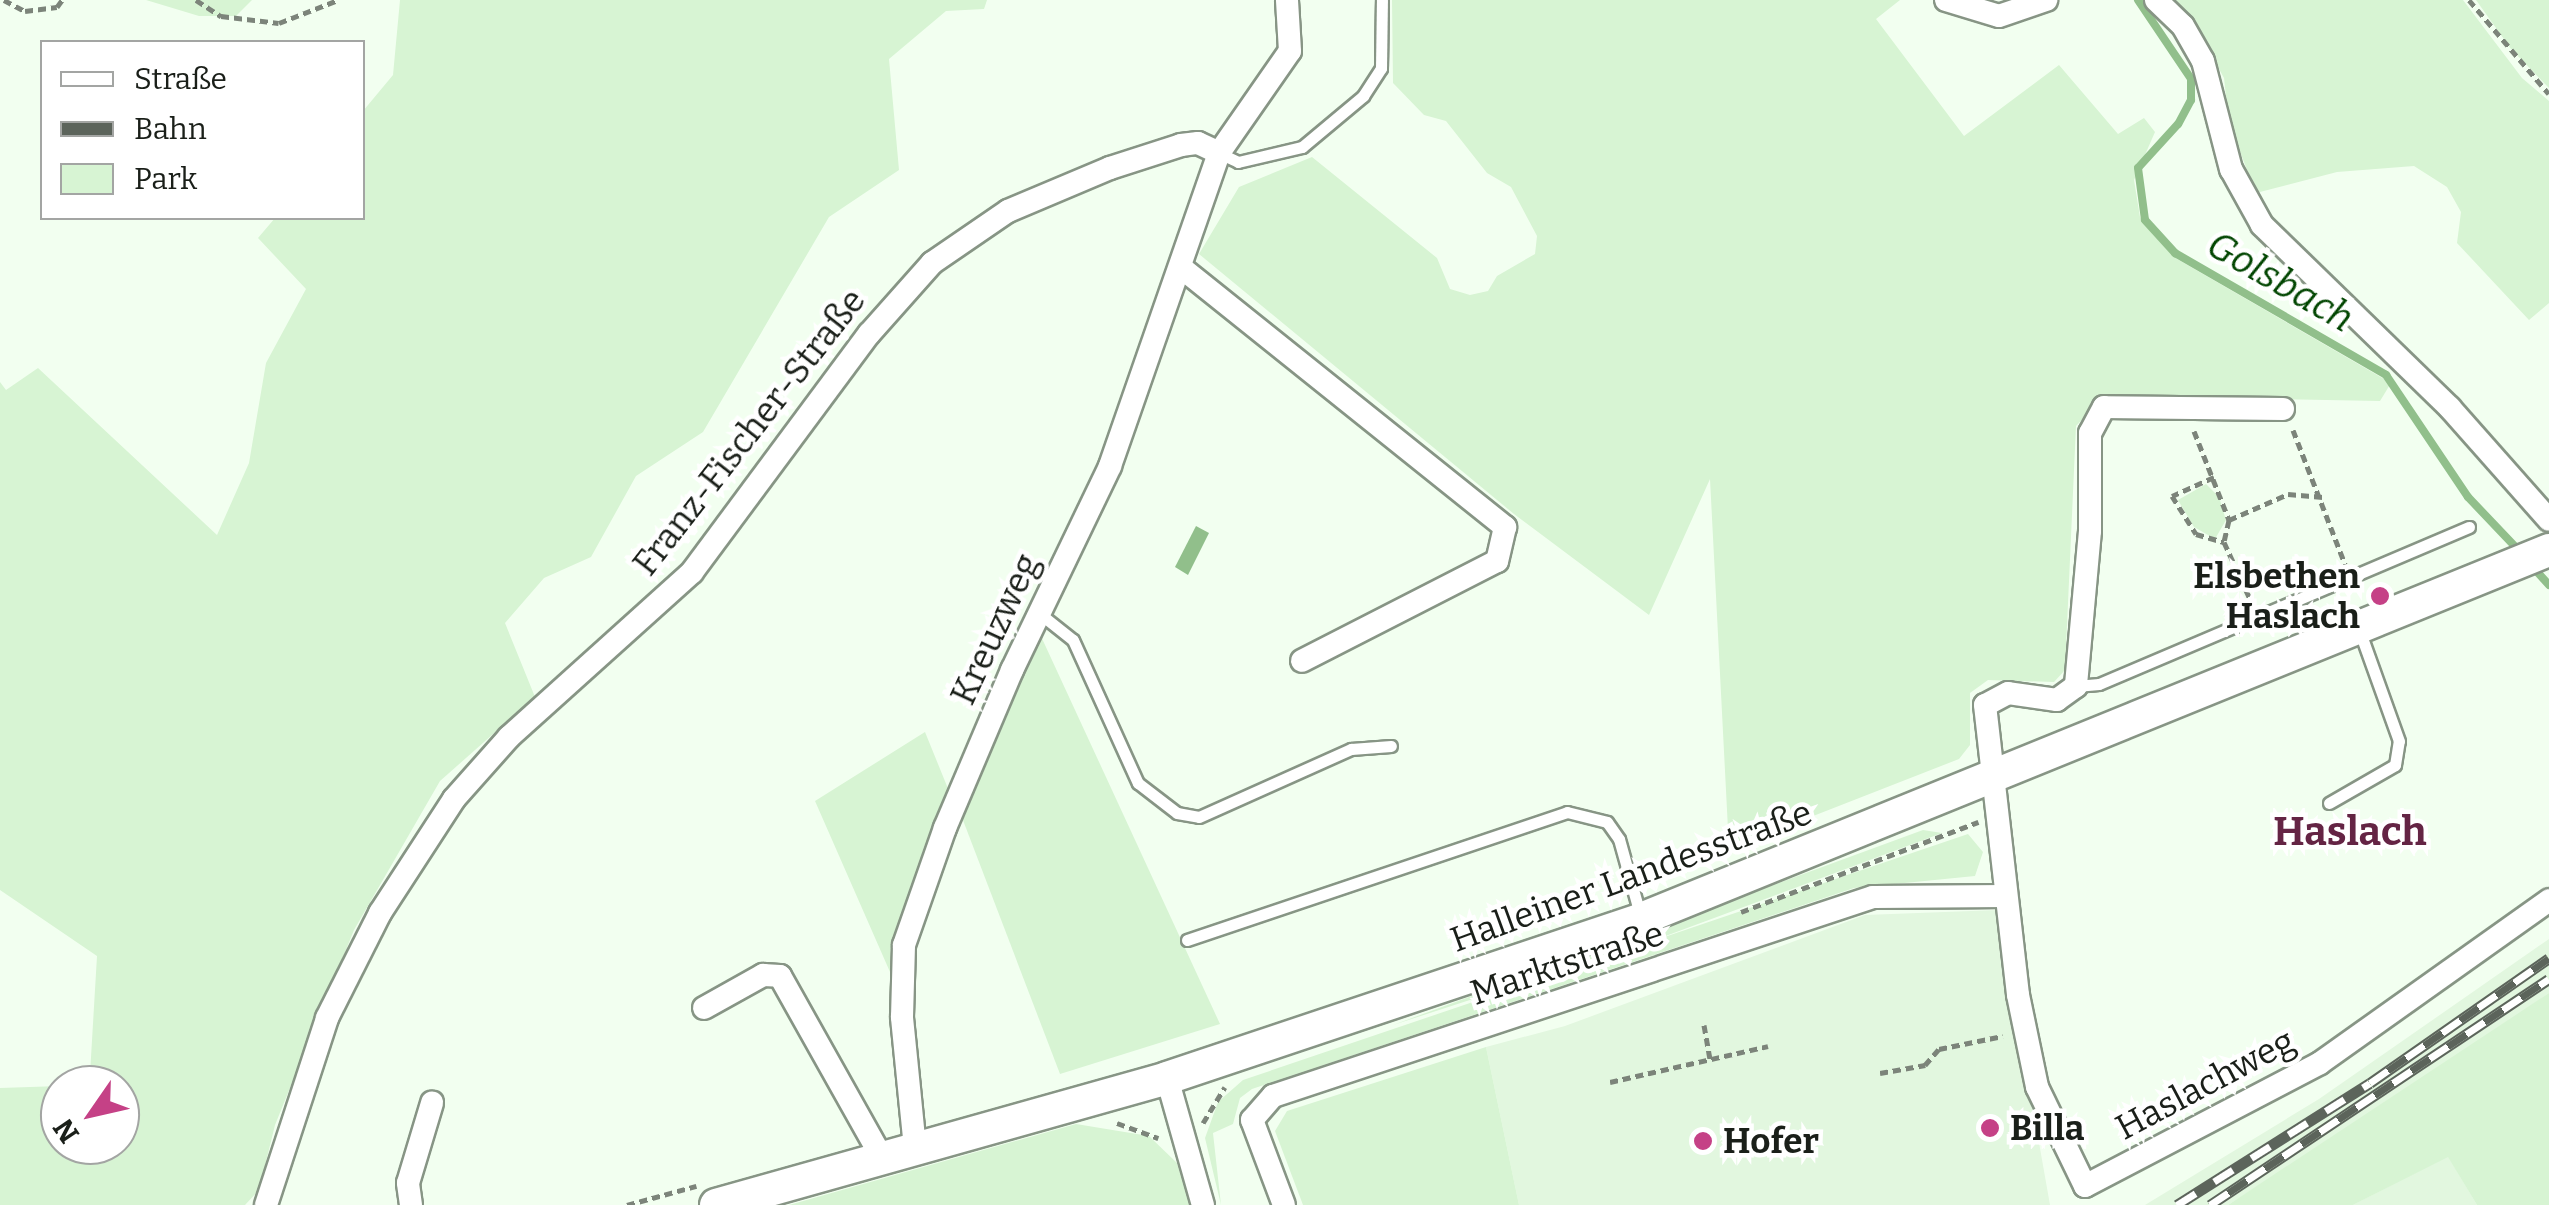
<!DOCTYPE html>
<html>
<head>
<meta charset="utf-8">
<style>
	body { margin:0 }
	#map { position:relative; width:2549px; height:1205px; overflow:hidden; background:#f2fff0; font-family:Bitter,serif }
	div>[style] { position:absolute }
	.built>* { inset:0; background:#e2f7df }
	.green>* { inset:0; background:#d7f4d3 }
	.water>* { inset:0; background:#91bf8b }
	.stream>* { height:8px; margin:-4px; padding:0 4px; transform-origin:4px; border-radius:4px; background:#91bf8b }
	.path>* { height:5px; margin-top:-2.5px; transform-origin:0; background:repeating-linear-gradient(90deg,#7c847a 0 8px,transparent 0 13px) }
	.roads { filter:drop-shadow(2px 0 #879585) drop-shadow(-2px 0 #879585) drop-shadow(0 2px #879585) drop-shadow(0 -2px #879585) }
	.service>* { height:11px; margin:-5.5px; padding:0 5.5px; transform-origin:5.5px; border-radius:5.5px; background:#fff }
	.minor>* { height:22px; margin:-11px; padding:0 11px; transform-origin:11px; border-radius:11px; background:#fff }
	.secondary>* { height:32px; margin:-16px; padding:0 16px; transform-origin:16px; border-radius:16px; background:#fff }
	.rail>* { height:11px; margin-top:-5.5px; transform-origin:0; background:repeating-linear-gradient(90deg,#fff 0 22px,#5c645b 0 44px); box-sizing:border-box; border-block:2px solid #5c645b }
	.dots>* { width:28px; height:28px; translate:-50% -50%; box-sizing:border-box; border:5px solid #fff; border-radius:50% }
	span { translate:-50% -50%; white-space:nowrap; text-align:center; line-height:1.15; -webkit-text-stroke:9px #fff; paint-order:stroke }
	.street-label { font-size:35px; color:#1a1f19 }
	.poi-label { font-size:35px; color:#1a1f19; font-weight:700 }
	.right { translate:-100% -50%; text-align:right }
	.left { translate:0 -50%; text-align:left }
	.water-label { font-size:38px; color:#014500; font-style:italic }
	.quarter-label { font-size:40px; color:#642444; font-weight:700 }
	.legend { position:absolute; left:40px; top:40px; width:325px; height:180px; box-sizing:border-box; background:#fff; border:2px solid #a3a5a3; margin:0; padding:12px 18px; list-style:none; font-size:30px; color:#1a1f19 }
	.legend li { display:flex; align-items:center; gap:20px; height:50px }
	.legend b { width:50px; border:2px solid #a3a5a3 }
	.north { position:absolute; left:40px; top:1065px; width:100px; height:100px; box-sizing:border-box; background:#fff; border:2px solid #a3a5a3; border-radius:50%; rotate:236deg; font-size:28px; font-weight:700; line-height:40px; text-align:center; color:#1a1f19 }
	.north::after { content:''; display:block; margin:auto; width:35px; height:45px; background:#c54186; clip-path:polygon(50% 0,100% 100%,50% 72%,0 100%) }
</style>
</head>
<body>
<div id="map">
	<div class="built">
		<div style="clip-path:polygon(1998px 910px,2050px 1205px,1519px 1205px,1486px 1047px,1565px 1026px,1865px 915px)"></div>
		<div style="clip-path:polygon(2549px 939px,2549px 993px,2469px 1050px,2228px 1205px,2145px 1205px,2319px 1099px)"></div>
		<div style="clip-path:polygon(2448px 1156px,2477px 1205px,2353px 1205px)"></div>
	</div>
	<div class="green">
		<div style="clip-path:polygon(146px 0,252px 0,236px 16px,199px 16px)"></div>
		<div style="clip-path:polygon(400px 0,987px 0,984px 9px,946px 11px,889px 59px,899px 170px,829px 217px,703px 432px,636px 476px,591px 557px,544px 578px,505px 623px,535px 697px,440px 781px,354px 930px,275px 1125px,259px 1190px,245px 1205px,0 1205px,0 1088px,60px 1086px,60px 1145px,120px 1145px,120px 1085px,63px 1085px,90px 1074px,97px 956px,0 890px,0 382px,6px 390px,38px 368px,217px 535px,249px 463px,266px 363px,306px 289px,258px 238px,275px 218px,362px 218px,363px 111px,393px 75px)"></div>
		<div style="clip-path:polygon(1392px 0,1900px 0,1876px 19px,1964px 136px,2059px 65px,2118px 134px,2144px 118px,2155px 132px,2134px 180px,2140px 217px,2177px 259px,2391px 383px,2380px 401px,2105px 396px,2076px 426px,2065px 670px,2054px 682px,1988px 680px,1970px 693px,1970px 745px,1959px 759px,1729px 849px,1710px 479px,1649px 615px,1514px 514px,1199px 254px,1239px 187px,1312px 157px,1437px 258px,1450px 289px,1470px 295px,1488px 291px,1497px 276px,1535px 254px,1537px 236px,1511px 187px,1487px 173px,1446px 121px,1424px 115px,1393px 83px)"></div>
		<div style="clip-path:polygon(2169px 0,2463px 0,2522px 78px,2549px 101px,2549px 303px,2529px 320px,2457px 243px,2461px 212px,2447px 187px,2414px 166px,2337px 172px,2256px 193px,2229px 123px,2224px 78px,2198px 31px)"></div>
		<div style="clip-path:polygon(2476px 0,2549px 0,2549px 88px,2511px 49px)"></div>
		<div style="clip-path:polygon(2206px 484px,2219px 497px,2226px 520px,2215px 539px,2194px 527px,2178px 500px)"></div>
		<div style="clip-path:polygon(1039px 632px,1220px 1024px,1060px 1074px,961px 815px)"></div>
		<div style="clip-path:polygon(925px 732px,951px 796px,924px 847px,890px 972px,815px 801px)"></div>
		<div style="clip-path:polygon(1923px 830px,1942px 833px,1663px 937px,1393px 1025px)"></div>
		<div style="clip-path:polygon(1968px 834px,1983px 852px,1975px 876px,1854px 888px,1252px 1089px,1240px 1098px,1233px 1124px,1213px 1133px,1221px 1205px,1205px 1138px,1218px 1102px,1243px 1080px)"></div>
		<div style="clip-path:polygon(2549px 993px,2549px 1205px,2477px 1205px,2448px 1157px,2353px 1205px,2228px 1205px)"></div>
		<div style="clip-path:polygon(1486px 1047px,1519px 1205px,1303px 1205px,1275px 1131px,1287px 1111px)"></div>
		<div style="clip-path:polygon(1076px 1124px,1149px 1136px,1177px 1163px,1190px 1205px,789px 1205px)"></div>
	</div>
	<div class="water">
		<div style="clip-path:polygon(1196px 526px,1209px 533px,1188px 575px,1175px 567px)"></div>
	</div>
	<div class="stream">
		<div style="left:2138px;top:0;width:95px;rotate:56.1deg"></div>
		<div style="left:2191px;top:79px;width:21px;rotate:90deg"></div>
		<div style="left:2191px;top:100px;width:27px;rotate:118deg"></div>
		<div style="left:2178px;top:124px;width:59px;rotate:132.3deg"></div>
		<div style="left:2138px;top:168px;width:52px;rotate:82.3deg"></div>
		<div style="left:2145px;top:220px;width:45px;rotate:47.7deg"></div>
		<div style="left:2175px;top:253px;width:244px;rotate:30deg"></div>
		<div style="left:2386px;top:375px;width:147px;rotate:56.1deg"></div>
		<div style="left:2468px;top:497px;width:79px;rotate:46.5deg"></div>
		<div style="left:2531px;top:565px;width:27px;rotate:48deg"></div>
	</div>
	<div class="path">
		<div style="left:4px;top:0;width:24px;rotate:28deg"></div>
		<div style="left:25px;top:11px;width:32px;rotate:-7deg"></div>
		<div style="left:57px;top:7px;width:9px;rotate:-54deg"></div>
		<div style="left:196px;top:0;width:30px;rotate:33deg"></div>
		<div style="left:221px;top:16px;width:58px;rotate:6.9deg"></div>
		<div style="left:279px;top:23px;width:63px;rotate:-21.3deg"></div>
		<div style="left:2469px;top:0;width:123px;rotate:49.6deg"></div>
		<div style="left:2293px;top:430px;width:144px;rotate:68.8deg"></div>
		<div style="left:2194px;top:431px;width:96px;rotate:68.5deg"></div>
		<div style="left:2229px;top:520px;width:23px;rotate:103deg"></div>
		<div style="left:2224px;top:542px;width:65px;rotate:65.4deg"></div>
		<div style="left:2214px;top:477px;width:46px;rotate:155.7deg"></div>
		<div style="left:2172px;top:496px;width:45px;rotate:57.7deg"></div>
		<div style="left:2196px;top:534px;width:29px;rotate:16deg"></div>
		<div style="left:2229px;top:520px;width:64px;rotate:-23.8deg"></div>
		<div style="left:2288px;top:494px;width:35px;rotate:5deg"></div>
		<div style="left:1741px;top:912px;width:254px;rotate:-20.8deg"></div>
		<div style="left:1704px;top:1025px;width:35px;rotate:80deg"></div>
		<div style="left:1880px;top:1073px;width:46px;rotate:-10.1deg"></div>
		<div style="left:1925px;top:1065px;width:21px;rotate:-49deg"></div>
		<div style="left:1939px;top:1049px;width:65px;rotate:-11.5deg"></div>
		<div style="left:1610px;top:1082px;width:162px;rotate:-12.8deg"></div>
		<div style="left:1117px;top:1123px;width:44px;rotate:20.1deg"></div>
		<div style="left:1203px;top:1123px;width:42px;rotate:-58.6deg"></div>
		<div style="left:627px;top:1205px;width:72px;rotate:-15.4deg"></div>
	</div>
	<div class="roads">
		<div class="service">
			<div style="left:1219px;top:153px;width:21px;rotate:25deg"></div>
			<div style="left:1238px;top:162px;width:66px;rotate:-13.2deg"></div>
			<div style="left:1302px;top:147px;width:80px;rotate:-39.9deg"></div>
			<div style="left:1363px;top:96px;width:33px;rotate:-57deg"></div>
			<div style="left:1381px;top:68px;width:68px;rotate:-89.2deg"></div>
			<div style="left:1039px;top:613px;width:43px;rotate:38.5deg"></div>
			<div style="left:1073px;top:640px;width:157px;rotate:65.6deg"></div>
			<div style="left:1138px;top:783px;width:49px;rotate:37.6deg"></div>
			<div style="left:1177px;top:813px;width:22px;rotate:10deg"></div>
			<div style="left:1199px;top:817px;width:167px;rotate:-24.1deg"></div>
			<div style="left:1351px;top:749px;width:40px;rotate:-4.3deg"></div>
			<div style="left:2076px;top:686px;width:23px;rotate:-5deg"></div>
			<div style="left:2099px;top:684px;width:402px;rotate:-23deg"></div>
			<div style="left:2329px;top:803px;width:76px;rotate:-29.9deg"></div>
			<div style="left:2395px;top:765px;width:24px;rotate:-81deg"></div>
			<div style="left:2399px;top:741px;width:116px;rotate:-109.7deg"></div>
			<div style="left:1187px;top:940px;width:401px;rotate:-18.6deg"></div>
			<div style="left:1567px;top:812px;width:41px;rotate:14deg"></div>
			<div style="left:1607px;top:822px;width:21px;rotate:55deg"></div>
			<div style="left:1619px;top:839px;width:82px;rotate:74.4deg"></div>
		</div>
		<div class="minor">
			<div style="left:1946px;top:0;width:55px;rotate:16.8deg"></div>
			<div style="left:1999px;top:16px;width:50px;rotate:-18.8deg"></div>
			<div style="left:2156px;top:0;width:37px;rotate:44deg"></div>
			<div style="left:2183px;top:26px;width:40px;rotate:60.3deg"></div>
			<div style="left:2203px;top:61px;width:112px;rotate:75.5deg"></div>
			<div style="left:2231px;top:169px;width:64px;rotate:61deg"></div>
			<div style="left:2262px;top:225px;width:262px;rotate:44.2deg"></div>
			<div style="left:2450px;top:408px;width:149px;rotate:48.5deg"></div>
			<div style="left:1183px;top:269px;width:413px;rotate:38.7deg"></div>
			<div style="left:1505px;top:527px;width:35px;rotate:103deg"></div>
			<div style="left:1497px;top:561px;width:219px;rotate:152.9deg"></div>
			<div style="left:2283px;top:409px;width:179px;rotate:-179.4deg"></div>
			<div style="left:2104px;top:407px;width:30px;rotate:118deg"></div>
			<div style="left:2090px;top:433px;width:98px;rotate:90deg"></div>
			<div style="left:2090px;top:531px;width:156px;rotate:95.2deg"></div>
			<div style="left:2076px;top:686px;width:24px;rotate:144deg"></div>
			<div style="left:2057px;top:700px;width:49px;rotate:-171.9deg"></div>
			<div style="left:2008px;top:693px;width:26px;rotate:152deg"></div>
			<div style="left:1985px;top:705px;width:292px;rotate:83.5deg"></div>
			<div style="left:2018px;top:995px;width:94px;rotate:78.3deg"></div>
			<div style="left:2037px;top:1087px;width:110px;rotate:64.1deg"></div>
			<div style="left:2085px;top:1186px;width:265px;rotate:-27.6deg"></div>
			<div style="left:2320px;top:1063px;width:281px;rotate:-35.4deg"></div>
			<div style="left:704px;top:1008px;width:68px;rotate:-29.2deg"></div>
			<div style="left:763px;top:975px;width:17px;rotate:3deg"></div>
			<div style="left:780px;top:976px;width:209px;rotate:60.7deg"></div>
			<div style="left:1167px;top:1078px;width:132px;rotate:74.2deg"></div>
			<div style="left:915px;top:1148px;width:132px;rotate:-95.7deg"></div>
			<div style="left:902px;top:1017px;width:72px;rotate:-88.4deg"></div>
			<div style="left:904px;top:945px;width:124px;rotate:-70.7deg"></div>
			<div style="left:945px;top:828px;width:172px;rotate:-67deg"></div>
			<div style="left:1012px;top:670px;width:226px;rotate:-64.3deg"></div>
			<div style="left:1110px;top:466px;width:331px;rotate:-70.8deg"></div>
			<div style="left:1219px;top:153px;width:124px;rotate:-55.2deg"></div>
			<div style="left:1290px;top:51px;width:51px;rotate:-93.4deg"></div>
			<div style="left:266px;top:1205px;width:197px;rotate:-71.9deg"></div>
			<div style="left:327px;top:1018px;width:118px;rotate:-63.2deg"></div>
			<div style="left:380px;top:913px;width:136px;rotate:-57deg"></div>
			<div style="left:454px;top:799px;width:83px;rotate:-48.4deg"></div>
			<div style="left:509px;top:737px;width:246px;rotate:-42deg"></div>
			<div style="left:692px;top:572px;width:297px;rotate:-53.4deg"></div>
			<div style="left:869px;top:334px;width:95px;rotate:-48.4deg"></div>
			<div style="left:932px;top:263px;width:92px;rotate:-34.4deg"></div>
			<div style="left:1008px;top:211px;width:111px;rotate:-22.9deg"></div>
			<div style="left:1110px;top:168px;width:75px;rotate:-17.9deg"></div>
			<div style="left:1181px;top:145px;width:17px;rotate:-7deg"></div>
			<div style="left:1198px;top:143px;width:23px;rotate:25deg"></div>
			<div style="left:411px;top:1205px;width:22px;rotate:-98deg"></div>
			<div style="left:408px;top:1183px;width:84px;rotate:-73.3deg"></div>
			<div style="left:1284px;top:1205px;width:91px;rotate:-110.6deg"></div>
			<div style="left:1252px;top:1120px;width:32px;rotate:-49deg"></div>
			<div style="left:1273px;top:1096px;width:632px;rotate:-18.35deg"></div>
			<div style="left:1873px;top:897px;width:133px;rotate:-0.4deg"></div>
		</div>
		<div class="secondary">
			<div style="left:716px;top:1205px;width:469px;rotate:-15.7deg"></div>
			<div style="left:1167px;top:1078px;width:500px;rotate:-18.5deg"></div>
			<div style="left:1641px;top:919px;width:980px;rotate:-22.12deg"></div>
		</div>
	</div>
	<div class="rail">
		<div style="left:2177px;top:1205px;width:228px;rotate:-32.3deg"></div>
		<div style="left:2370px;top:1083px;width:218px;rotate:-34.9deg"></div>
		<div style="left:2210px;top:1205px;width:407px;rotate:-33.7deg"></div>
	</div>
	<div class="dots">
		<div style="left:2380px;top:596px;background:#c54186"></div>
		<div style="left:1990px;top:1128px;background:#c54186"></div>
		<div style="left:1703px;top:1141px;background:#c54186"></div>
	</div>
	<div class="street-label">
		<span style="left:749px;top:432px;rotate:-52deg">Franz-Fischer-Straße</span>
		<span style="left:995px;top:629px;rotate:-65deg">Kreuzweg</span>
		<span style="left:1631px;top:876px;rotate:-20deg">Halleiner Landesstraße</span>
		<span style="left:1567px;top:963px;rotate:-18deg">Marktstraße</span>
		<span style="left:2205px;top:1084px;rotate:-28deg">Haslachweg</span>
	</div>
	<div class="poi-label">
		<span class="right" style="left:2360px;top:596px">Elsbethen<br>Haslach</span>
		<span class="left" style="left:2010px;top:1128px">Billa</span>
		<span class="left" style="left:1723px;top:1141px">Hofer</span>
	</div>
	<div class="water-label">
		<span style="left:2280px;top:282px;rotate:30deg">Golsbach</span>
	</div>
	<div class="quarter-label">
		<span style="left:2350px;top:832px">Haslach</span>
	</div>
	<ul class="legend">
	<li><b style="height:12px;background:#fff"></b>Straße</li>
	<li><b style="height:12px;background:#5c645b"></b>Bahn</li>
	<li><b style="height:28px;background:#d7f4d3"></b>Park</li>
	</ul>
	<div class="north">N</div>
</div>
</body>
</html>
